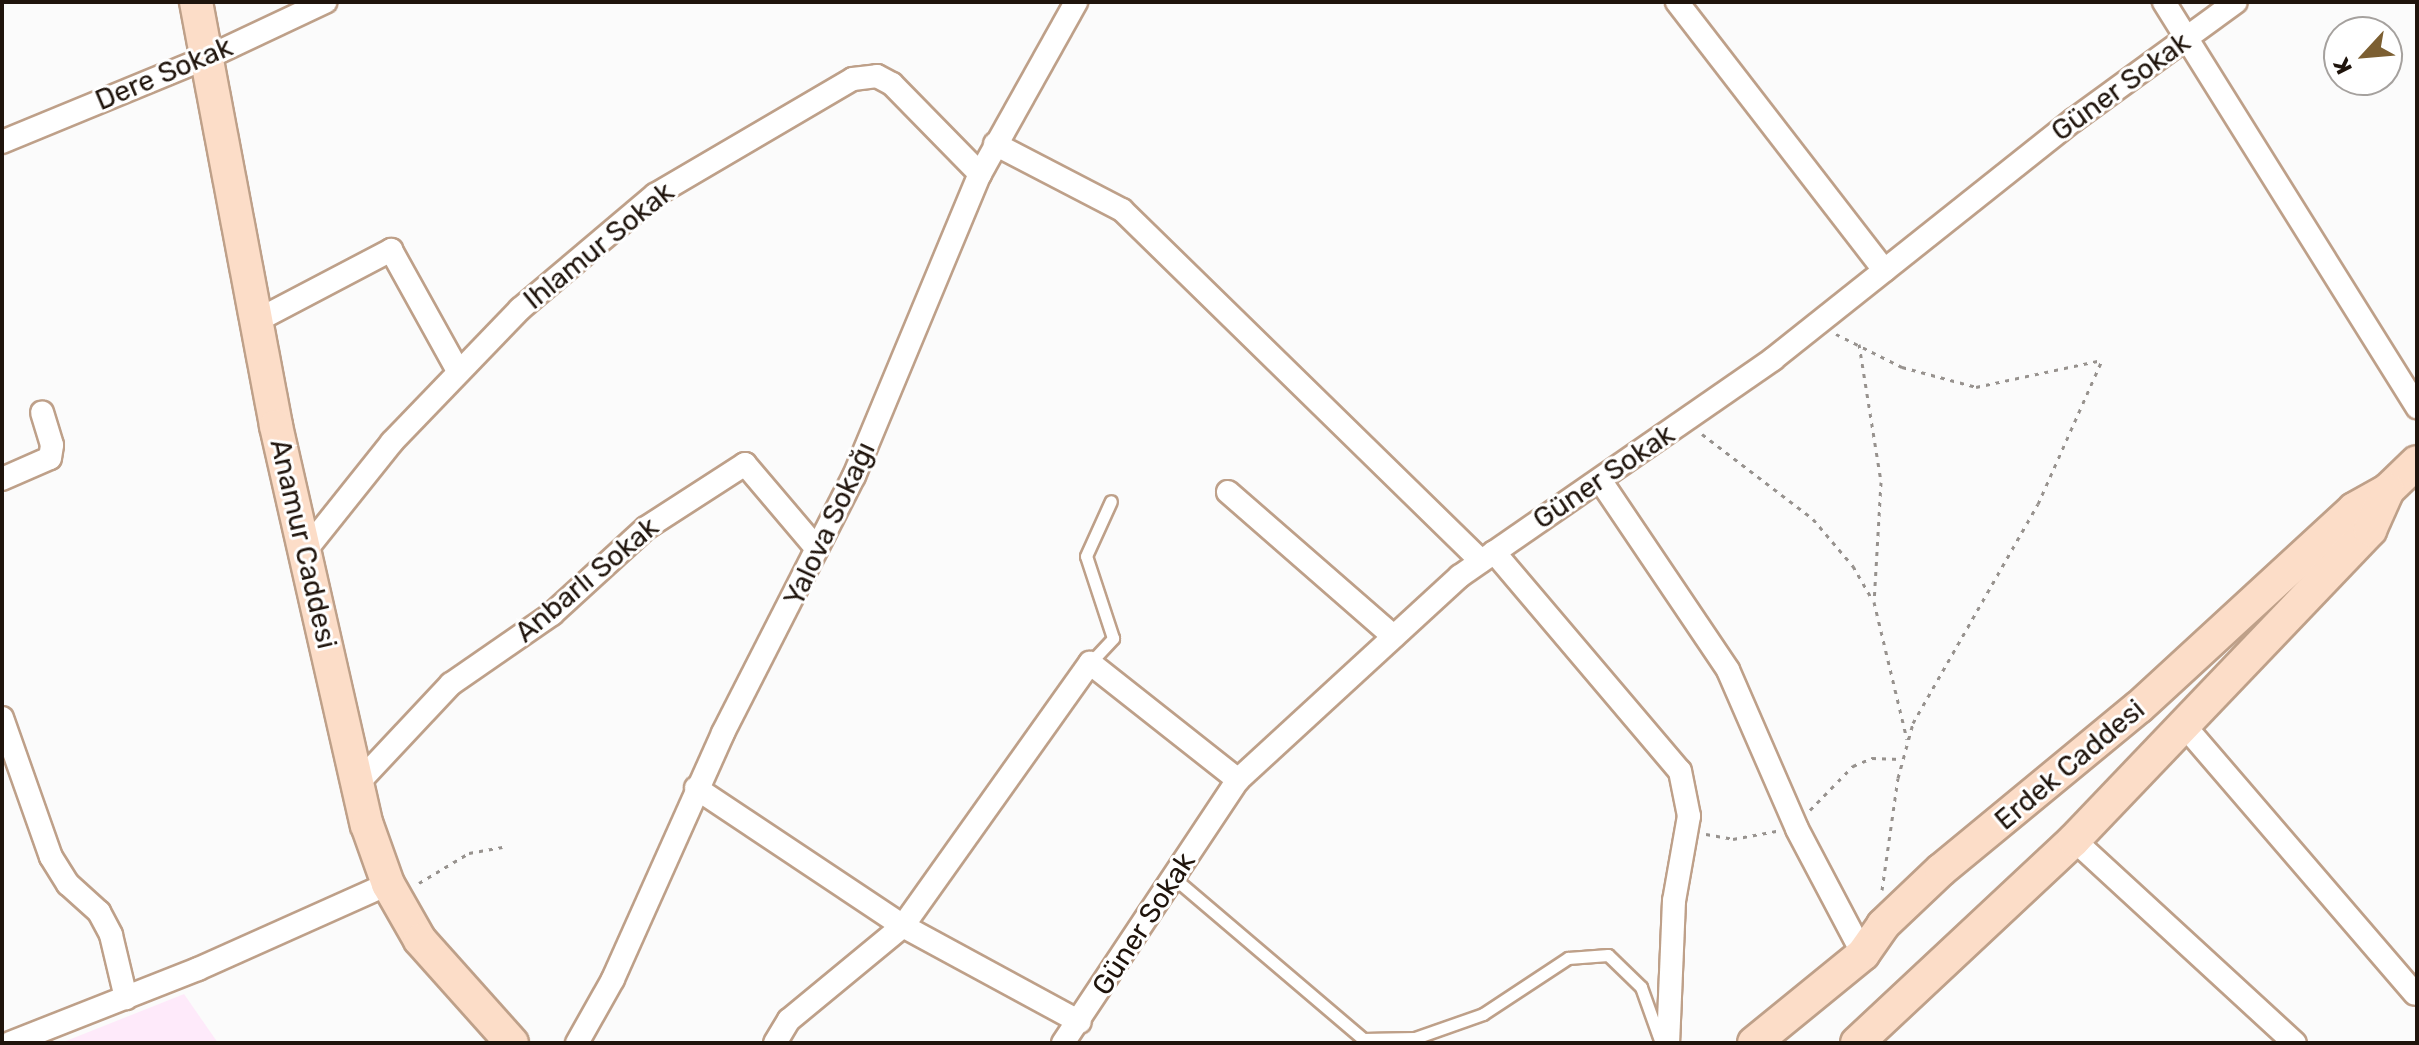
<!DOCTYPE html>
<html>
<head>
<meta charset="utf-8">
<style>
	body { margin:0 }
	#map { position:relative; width:2419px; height:1045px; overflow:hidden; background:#fbfbfb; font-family:Rubik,sans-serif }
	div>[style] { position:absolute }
	.education>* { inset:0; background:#feeafa }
	.path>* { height:3px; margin-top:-1.5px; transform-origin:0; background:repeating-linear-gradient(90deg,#97928e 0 4px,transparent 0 10px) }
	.roads { filter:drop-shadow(2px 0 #bea089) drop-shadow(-2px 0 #bea089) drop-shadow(0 2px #bea089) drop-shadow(0 -2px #bea089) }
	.lane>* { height:11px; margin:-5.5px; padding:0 5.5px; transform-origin:5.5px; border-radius:5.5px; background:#fff }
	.street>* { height:22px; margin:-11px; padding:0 11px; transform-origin:11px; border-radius:11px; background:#fff }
	.secondary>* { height:32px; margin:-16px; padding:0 16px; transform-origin:16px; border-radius:16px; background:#fcddc8 }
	span { translate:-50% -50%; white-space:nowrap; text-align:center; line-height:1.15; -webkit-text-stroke:6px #fff; paint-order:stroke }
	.street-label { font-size:28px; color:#1f140c }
	.frame { position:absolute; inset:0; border:4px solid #1f140c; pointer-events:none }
	.north { position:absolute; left:2323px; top:16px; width:80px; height:80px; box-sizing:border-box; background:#fff; border:2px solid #a5a19e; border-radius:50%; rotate:244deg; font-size:22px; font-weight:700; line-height:32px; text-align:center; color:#1f140c }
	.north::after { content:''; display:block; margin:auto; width:28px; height:36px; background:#7c5f32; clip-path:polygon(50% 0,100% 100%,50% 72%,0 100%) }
</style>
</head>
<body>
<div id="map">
	<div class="education">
		<div style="clip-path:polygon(184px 994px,218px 1043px,61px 1043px)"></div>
	</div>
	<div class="path">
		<div style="left:1836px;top:334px;width:74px;rotate:26.6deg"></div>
		<div style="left:1902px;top:367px;width:77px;rotate:15.1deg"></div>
		<div style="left:1976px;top:387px;width:129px;rotate:-12.1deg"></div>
		<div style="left:1859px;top:344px;width:140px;rotate:80.9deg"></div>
		<div style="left:1881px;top:482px;width:120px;rotate:93.3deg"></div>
		<div style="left:1874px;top:602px;width:141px;rotate:76.5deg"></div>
		<div style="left:1702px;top:434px;width:140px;rotate:37.4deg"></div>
		<div style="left:1813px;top:519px;width:62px;rotate:49.6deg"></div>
		<div style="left:1853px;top:566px;width:38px;rotate:60deg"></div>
		<div style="left:1810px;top:810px;width:62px;rotate:-45.7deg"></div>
		<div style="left:1853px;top:766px;width:21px;rotate:-23deg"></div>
		<div style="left:1872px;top:758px;width:29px;rotate:2deg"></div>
		<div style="left:1706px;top:834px;width:27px;rotate:10deg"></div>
		<div style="left:1733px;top:839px;width:44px;rotate:-10.5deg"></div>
		<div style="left:419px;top:883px;width:58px;rotate:-31deg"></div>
		<div style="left:469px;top:853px;width:34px;rotate:-10deg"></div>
		<div style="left:1882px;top:890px;width:113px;rotate:-81.9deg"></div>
		<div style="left:1898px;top:778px;width:57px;rotate:-74.7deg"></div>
		<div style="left:1913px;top:723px;width:252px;rotate:-60.3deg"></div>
		<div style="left:2038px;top:504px;width:158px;rotate:-66deg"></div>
	</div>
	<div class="roads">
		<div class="lane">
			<div style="left:1090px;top:663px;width:34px;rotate:-47deg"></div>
			<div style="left:1113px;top:638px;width:86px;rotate:-108.2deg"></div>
			<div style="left:1086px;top:556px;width:60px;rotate:-65.6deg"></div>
			<div style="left:1174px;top:878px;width:248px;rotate:40.4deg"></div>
			<div style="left:1363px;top:1039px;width:52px;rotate:-1.1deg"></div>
			<div style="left:1415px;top:1038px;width:72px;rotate:-19.4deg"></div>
			<div style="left:1483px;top:1014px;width:102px;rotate:-33.4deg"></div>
			<div style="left:1568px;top:958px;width:40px;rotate:-4.3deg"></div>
			<div style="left:1608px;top:955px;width:46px;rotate:44.1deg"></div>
			<div style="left:1641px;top:987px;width:59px;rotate:70.3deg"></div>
		</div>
		<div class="street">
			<div style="left:1677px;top:2px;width:339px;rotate:52.3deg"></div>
			<div style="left:2164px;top:2px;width:478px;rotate:58deg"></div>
			<div style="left:2px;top:142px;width:221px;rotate:-22.4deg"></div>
			<div style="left:206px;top:58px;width:132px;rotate:-25.2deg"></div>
			<div style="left:995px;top:144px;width:143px;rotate:27.5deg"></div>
			<div style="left:1122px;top:210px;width:502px;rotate:44.35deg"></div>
			<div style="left:256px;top:321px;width:153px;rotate:-27.7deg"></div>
			<div style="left:391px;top:250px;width:138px;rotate:61deg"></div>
			<div style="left:2px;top:479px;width:52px;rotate:-23.6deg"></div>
			<div style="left:50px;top:458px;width:13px;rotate:-81deg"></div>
			<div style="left:52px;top:445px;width:34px;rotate:-107deg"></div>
			<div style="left:1600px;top:480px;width:229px;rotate:56deg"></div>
			<div style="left:1728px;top:670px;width:173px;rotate:66.5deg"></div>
			<div style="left:1797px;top:829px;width:141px;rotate:62.2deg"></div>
			<div style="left:1228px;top:492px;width:220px;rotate:41.1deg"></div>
			<div style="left:305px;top:551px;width:139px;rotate:-51.4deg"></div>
			<div style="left:392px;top:442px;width:185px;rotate:-46.1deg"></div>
			<div style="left:520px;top:309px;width:177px;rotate:-40.2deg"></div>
			<div style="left:655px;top:195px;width:229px;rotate:-30.4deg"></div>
			<div style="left:853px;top:79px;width:24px;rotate:-7deg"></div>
			<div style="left:877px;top:76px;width:17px;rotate:28deg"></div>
			<div style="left:892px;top:84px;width:126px;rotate:45.6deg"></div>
			<div style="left:1494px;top:552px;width:287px;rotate:49.7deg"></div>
			<div style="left:1680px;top:771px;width:46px;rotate:78.7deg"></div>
			<div style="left:1689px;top:816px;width:86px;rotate:100deg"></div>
			<div style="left:1674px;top:901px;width:142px;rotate:92.4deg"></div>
			<div style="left:2px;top:718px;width:147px;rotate:70.6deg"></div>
			<div style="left:51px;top:857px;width:32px;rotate:58deg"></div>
			<div style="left:68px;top:884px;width:42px;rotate:42.1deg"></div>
			<div style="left:99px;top:912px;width:26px;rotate:62deg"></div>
			<div style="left:111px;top:935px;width:65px;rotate:76.6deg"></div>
			<div style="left:2182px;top:723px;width:357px;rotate:49.3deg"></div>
			<div style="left:358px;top:783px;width:136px;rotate:-46.8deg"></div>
			<div style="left:451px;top:684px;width:123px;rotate:-34.7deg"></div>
			<div style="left:552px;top:614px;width:127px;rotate:-42.5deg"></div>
			<div style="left:646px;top:528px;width:118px;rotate:-32.9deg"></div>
			<div style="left:745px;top:464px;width:111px;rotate:49.7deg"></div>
			<div style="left:696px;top:788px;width:249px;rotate:33.7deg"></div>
			<div style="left:903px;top:926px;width:201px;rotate:28.5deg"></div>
			<div style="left:2074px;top:840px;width:300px;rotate:42.6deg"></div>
			<div style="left:10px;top:1043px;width:202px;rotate:-21.5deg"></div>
			<div style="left:198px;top:969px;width:208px;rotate:-24.1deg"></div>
			<div style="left:577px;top:1043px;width:73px;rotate:-60.6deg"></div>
			<div style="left:613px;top:979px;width:269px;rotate:-65.9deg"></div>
			<div style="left:723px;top:733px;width:288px;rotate:-63deg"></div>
			<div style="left:854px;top:476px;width:327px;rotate:-67.4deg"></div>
			<div style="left:980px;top:174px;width:197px;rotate:-60.8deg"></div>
			<div style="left:775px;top:1043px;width:27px;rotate:-59deg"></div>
			<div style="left:789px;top:1020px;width:148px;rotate:-39.5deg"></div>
			<div style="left:903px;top:926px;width:323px;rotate:-54.6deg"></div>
			<div style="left:1090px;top:663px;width:189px;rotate:38.3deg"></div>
			<div style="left:1063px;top:1043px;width:316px;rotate:-56.4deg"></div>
			<div style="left:1238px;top:780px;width:301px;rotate:-42.6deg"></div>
			<div style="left:1460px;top:576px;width:381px;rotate:-34.7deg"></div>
			<div style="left:1773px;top:359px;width:384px;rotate:-38.5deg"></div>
			<div style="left:2074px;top:120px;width:200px;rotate:-36.1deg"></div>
		</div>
		<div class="secondary">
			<div style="left:196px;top:2px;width:431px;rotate:79.3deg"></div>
			<div style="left:276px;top:426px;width:409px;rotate:77.2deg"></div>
			<div style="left:367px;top:825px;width:63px;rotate:70.4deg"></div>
			<div style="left:388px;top:884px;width:64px;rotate:60.3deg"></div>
			<div style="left:420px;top:940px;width:138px;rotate:48.2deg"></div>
			<div style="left:1754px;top:1043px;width:141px;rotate:-39.2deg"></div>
			<div style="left:1863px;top:954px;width:35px;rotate:-55deg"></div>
			<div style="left:1883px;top:925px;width:80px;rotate:-43.5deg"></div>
			<div style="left:1941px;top:870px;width:256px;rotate:-39.5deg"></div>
			<div style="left:2139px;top:707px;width:292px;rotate:-42.6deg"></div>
			<div style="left:2354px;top:509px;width:39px;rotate:-29deg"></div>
			<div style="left:2388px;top:490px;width:40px;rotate:-44deg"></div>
			<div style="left:1857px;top:1043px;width:297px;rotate:-43.1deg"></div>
			<div style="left:2074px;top:840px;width:429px;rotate:-46.3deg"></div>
			<div style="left:2370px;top:530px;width:44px;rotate:-65.8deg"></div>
		</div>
	</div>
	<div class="street-label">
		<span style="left:164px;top:74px;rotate:-23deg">Dere Sokak</span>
		<span style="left:2121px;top:87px;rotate:-36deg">Güner Sokak</span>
		<span style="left:599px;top:246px;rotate:-39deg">Ihlamur Sokak</span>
		<span style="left:1604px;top:477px;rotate:-34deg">Güner Sokak</span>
		<span style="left:830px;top:524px;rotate:-65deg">Yalova Sokağı</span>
		<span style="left:303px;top:544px;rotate:77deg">Anamur Caddesi</span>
		<span style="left:587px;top:580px;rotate:-40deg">Anbarlı Sokak</span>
		<span style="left:2070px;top:765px;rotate:-40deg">Erdek Caddesi</span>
		<span style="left:1144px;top:924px;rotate:-57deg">Güner Sokak</span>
	</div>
	<div class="frame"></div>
	<div class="north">K</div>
</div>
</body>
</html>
